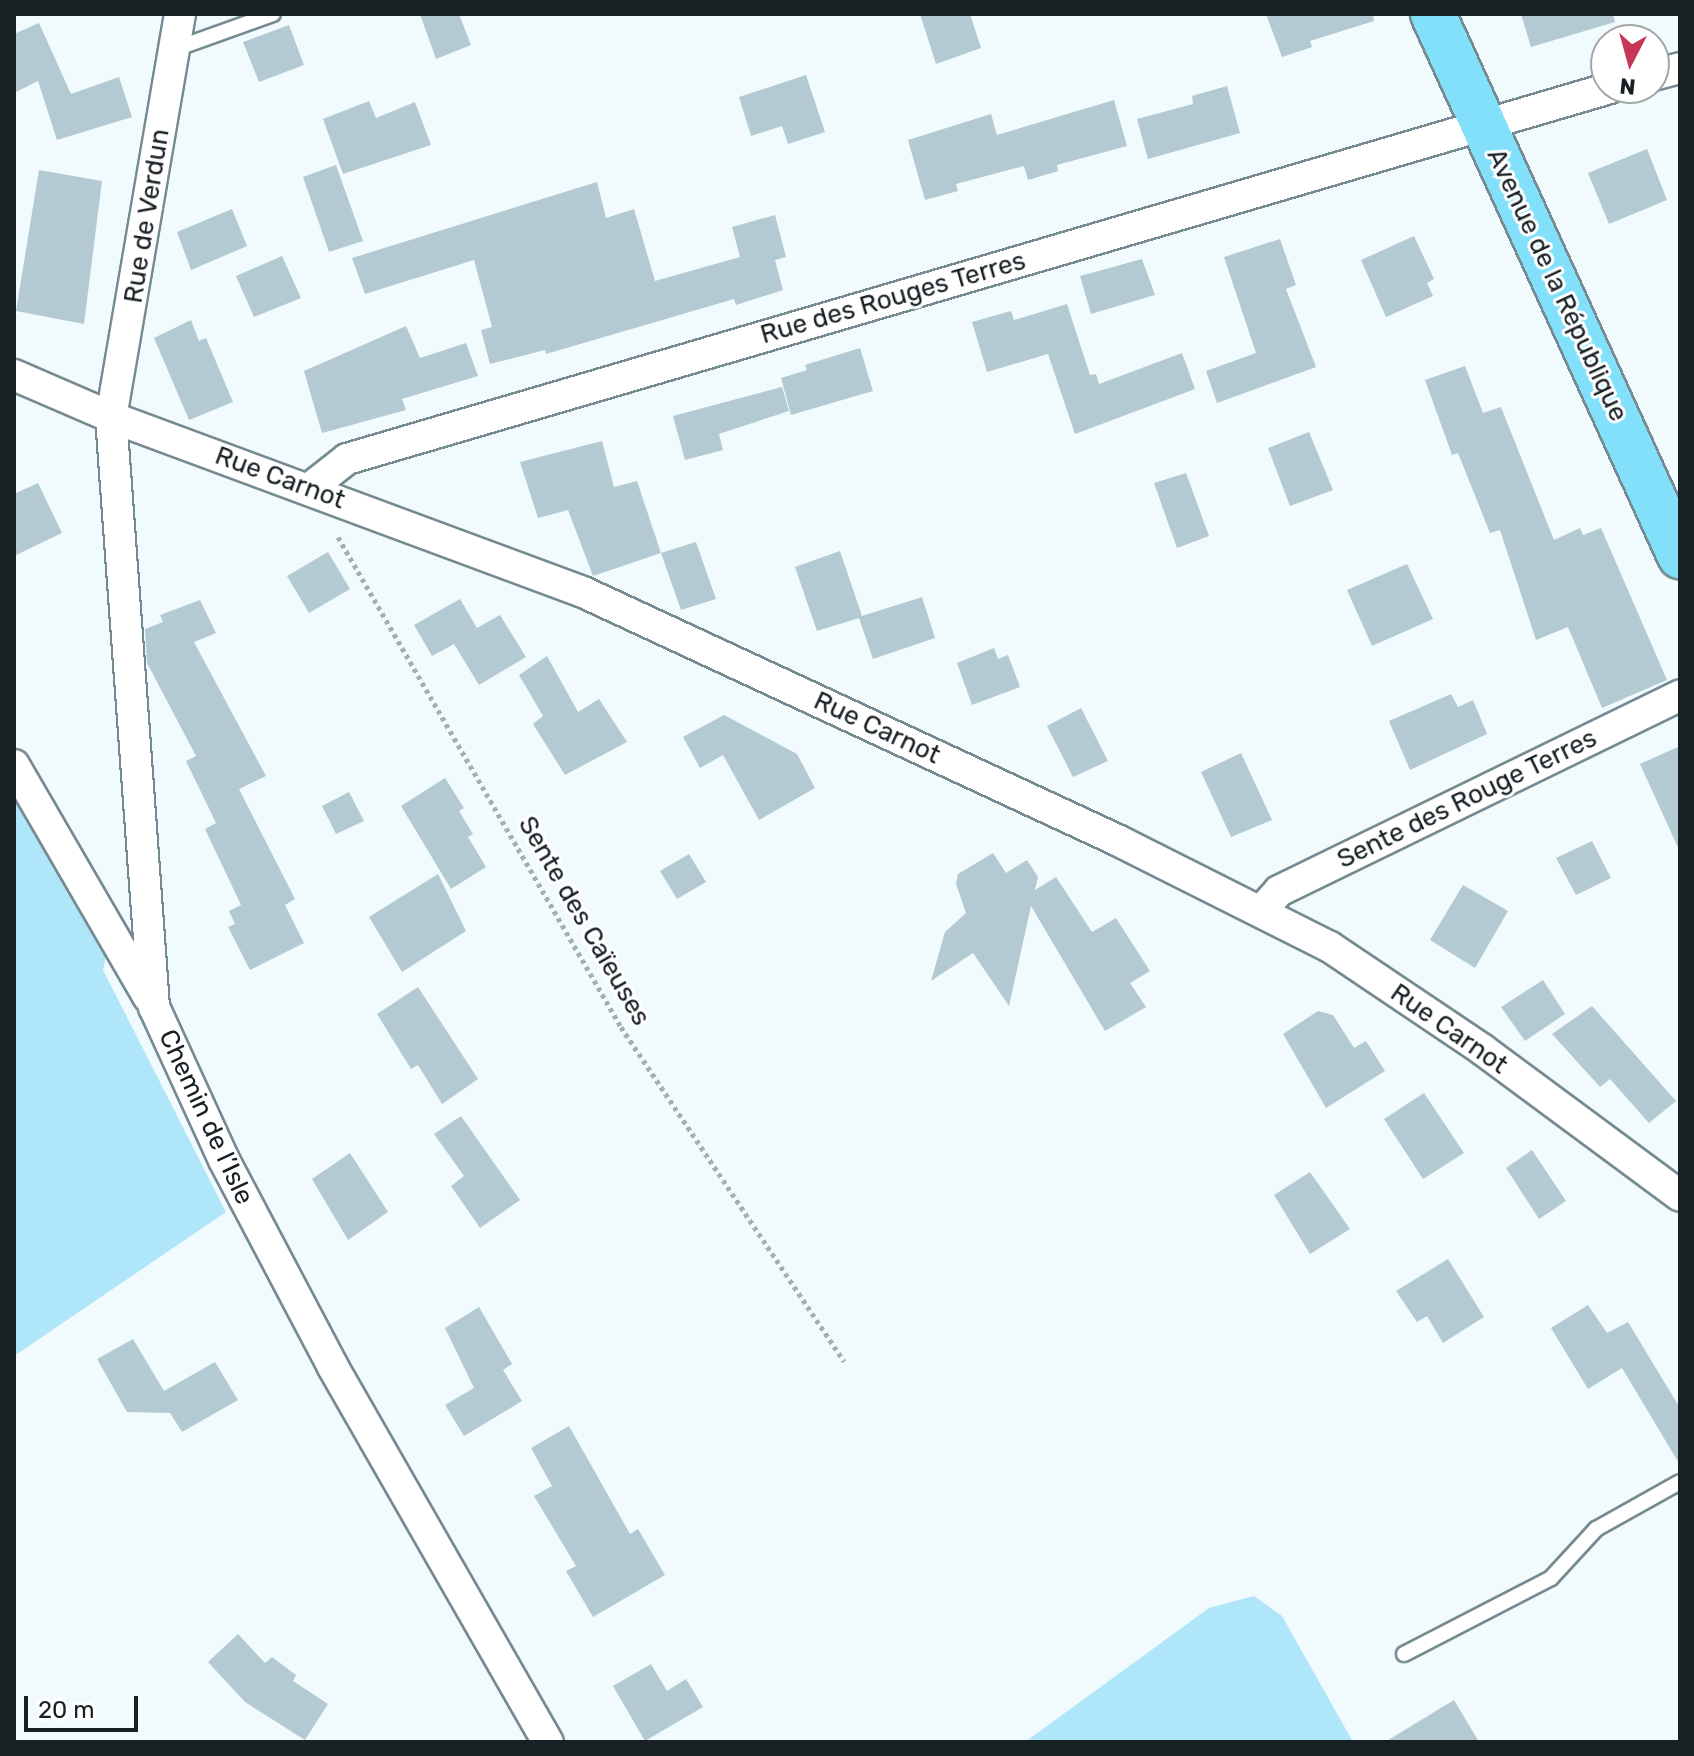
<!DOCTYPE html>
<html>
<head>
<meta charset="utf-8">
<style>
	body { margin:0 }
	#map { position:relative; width:1694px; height:1756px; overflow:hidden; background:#f1fafd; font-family:Rubik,sans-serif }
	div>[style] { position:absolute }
	.green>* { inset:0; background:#afe6f9 }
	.building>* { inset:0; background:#b4cad2 }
	.path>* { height:5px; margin-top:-2.5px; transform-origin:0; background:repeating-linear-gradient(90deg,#a5aeb1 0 4px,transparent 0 8px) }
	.roads { filter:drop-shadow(2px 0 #758a91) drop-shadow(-2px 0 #758a91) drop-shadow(0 2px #758a91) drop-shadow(0 -2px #758a91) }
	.service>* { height:14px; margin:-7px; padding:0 7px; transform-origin:7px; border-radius:7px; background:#fff }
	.minor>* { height:30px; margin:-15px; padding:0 15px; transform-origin:15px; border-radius:15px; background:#fff }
	.primary>* { height:44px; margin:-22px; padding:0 22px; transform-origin:22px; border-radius:22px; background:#82e0fa }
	span { translate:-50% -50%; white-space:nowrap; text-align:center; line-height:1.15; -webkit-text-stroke:6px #fff; paint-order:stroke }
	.street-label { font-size:26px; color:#182024 }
	.frame { position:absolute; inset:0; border:16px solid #182024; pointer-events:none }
	.north { position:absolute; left:1590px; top:24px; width:80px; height:80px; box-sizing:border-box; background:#fff; border:2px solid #a3a6a7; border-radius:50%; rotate:186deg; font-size:22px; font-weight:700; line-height:32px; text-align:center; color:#182024 }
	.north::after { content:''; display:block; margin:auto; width:28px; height:36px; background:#c73858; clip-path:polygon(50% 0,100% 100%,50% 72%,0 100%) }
	.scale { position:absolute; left:24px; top:1696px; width:114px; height:36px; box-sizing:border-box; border:4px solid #182024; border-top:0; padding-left:10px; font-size:24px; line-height:28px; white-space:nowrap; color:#182024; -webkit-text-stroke:6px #fff; paint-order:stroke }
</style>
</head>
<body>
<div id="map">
	<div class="green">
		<div style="clip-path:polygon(14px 794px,107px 951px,103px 970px,226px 1212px,14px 1356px)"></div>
		<div style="clip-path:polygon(1254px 1596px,1282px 1616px,1353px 1742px,1025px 1742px,1209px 1608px)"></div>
	</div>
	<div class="building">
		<div style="clip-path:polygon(420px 14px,459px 14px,471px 45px,436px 59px)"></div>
		<div style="clip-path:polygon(920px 14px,970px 14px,981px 48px,936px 64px)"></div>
		<div style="clip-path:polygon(1266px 14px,1373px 14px,1374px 21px,1310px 41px,1312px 47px,1282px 57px)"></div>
		<div style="clip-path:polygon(1521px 14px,1613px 14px,1615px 22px,1531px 47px)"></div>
		<div style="clip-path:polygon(39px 23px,71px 94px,119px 77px,132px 117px,57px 140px,38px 81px,14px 93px,14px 34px)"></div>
		<div style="clip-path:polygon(289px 25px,304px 65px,259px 82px,243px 42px)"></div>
		<div style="clip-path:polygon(806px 75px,825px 132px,788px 144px,782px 126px,751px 136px,739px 97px)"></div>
		<div style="clip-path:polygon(1227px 86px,1240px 133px,1148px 159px,1137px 119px,1193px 104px,1192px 96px)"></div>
		<div style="clip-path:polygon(1114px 100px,1127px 146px,1057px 165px,1058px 171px,1028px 180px,1024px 166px,956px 184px,958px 191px,925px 200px,908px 140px,991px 114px,997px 135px)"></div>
		<div style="clip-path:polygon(369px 101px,376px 118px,415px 102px,431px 145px,343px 174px,323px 119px)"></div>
		<div style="clip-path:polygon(1647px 149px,1667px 200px,1609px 224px,1588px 173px)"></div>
		<div style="clip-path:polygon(336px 165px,363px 241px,329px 252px,303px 177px)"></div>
		<div style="clip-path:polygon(39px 170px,102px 181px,84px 324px,16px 311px)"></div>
		<div style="clip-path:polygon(597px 182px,606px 218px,634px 209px,655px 281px,740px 257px,732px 227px,775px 215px,786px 257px,775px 260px,783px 290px,736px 305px,734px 299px,546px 354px,545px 350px,490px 364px,481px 330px,492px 327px,474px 260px,365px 294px,352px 258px)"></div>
		<div style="clip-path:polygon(232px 209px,247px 246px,191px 270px,177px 232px)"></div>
		<div style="clip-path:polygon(1414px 236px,1434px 279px,1427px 283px,1433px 296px,1386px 317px,1361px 260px)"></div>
		<div style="clip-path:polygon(1280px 239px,1296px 285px,1286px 289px,1316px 367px,1217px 403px,1206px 371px,1256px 353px,1224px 257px)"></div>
		<div style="clip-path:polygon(282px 256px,301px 298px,254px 317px,236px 276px)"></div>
		<div style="clip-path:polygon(1142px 259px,1155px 295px,1091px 314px,1080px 276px)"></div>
		<div style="clip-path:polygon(1067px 304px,1090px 375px,1096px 374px,1099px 384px,1182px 353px,1195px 389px,1075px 434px,1048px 354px,987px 372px,972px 322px,1011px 311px,1014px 320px)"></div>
		<div style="clip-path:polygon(191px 320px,199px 341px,206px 338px,233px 402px,189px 420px,154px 338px)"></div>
		<div style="clip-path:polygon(406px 326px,420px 358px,466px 343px,478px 376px,402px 399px,406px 410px,322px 433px,304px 371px)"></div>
		<div style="clip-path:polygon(860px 348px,873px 391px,791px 415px,781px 378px,807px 370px,805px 365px)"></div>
		<div style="clip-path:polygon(1465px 366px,1483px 413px,1501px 407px,1554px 540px,1580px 528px,1583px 535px,1601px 528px,1667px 680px,1602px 708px,1568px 627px,1536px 640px,1500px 530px,1490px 533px,1458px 453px,1452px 455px,1425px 380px)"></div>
		<div style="clip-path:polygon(782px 387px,789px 411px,719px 434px,723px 450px,685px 460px,673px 416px)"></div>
		<div style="clip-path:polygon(1309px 432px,1333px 490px,1290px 506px,1268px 448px)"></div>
		<div style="clip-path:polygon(602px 441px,614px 487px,637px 481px,661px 553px,696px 542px,716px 599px,681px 610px,661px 553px,593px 576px,568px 510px,538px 518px,520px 462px)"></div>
		<div style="clip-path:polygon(1186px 473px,1209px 536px,1177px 548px,1154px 483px)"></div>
		<div style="clip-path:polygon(38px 483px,62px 533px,14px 556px,14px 494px)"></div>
		<div style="clip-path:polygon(840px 551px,862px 616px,922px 597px,935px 638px,873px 659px,859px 618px,817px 631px,795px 567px)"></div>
		<div style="clip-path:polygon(328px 552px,350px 589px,309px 613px,287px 576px)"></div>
		<div style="clip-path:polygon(1407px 564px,1433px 619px,1372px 646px,1347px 590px)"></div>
		<div style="clip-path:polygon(460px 599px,477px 628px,500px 615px,526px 657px,479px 685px,454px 644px,432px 656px,414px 625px)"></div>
		<div style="clip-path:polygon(200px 600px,216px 633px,194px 642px,266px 776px,239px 789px,295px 899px,285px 905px,304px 943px,250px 970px,228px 927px,235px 924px,229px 911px,241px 905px,205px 829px,216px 823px,186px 761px,196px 756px,147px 663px,145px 629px,163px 622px,160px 615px)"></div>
		<div style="clip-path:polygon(994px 648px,998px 659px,1008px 655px,1020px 687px,972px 705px,957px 663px)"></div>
		<div style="clip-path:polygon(547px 656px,578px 712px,599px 699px,627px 742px,565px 775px,533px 724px,543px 716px,519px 675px)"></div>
		<div style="clip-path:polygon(1451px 694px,1458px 707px,1473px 700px,1487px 734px,1410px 770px,1389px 721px)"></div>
		<div style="clip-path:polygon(1081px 708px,1108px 761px,1073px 777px,1047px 726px)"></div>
		<div style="clip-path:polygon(724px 715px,797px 754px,815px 788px,759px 820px,723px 755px,700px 768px,683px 737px)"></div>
		<div style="clip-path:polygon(1680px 746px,1680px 852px,1640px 764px)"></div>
		<div style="clip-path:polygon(1241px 753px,1272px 820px,1231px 837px,1201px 772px)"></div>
		<div style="clip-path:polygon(445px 778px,464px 808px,459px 811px,473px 834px,468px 837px,486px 867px,451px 889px,401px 806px)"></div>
		<div style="clip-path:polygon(349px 792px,364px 821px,336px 834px,322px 806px)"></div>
		<div style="clip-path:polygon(1592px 841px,1611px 878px,1576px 895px,1556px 858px)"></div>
		<div style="clip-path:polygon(993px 853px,1006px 873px,1027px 860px,1038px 877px,1035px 890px,1056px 877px,1092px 932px,1116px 918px,1150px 971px,1130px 983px,1146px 1007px,1105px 1031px,1031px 906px,1009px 1006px,973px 953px,931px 981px,945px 932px,966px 913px,956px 884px,958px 874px)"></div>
		<div style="clip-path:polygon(689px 854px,706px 882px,677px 899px,660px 871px)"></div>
		<div style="clip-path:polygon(438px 874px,466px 931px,402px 972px,369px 917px)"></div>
		<div style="clip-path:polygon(1463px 885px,1508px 911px,1475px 968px,1430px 940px)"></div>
		<div style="clip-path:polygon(1543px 980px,1565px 1014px,1525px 1041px,1501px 1007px)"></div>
		<div style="clip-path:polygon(418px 987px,478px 1079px,442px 1104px,418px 1065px,411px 1069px,377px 1014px)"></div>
		<div style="clip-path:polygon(1592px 1006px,1676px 1101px,1649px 1123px,1610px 1079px,1600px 1087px,1552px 1034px)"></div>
		<div style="clip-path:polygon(1318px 1011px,1333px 1015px,1354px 1048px,1366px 1041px,1385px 1071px,1326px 1108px,1283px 1034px)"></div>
		<div style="clip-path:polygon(1424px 1093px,1464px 1153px,1423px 1179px,1384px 1119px)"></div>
		<div style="clip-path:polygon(461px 1116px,520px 1200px,480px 1228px,451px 1186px,464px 1176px,434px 1134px)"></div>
		<div style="clip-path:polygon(1532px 1150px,1566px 1201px,1539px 1219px,1506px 1168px)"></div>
		<div style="clip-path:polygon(350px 1153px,388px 1212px,348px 1240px,312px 1179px)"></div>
		<div style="clip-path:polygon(1310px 1172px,1350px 1229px,1310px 1254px,1274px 1195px)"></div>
		<div style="clip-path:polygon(1448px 1259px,1484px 1317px,1443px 1343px,1427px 1316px,1417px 1322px,1396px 1291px)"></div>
		<div style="clip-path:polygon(1588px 1305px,1607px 1333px,1628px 1322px,1680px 1408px,1680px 1465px,1622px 1368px,1588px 1389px,1551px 1328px)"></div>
		<div style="clip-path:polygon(479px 1307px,512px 1364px,503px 1370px,522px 1401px,464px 1436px,445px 1405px,474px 1388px,445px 1328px)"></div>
		<div style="clip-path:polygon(133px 1339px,164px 1391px,215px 1362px,238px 1400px,182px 1432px,170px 1413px,127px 1412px,97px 1359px)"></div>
		<div style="clip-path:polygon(569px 1426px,630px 1534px,638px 1529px,665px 1575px,593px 1617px,566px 1571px,576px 1566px,534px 1496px,552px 1486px,531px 1448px)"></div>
		<div style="clip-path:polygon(238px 1634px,265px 1663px,272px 1657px,296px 1675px,293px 1681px,328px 1704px,305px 1740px,245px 1702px,208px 1662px)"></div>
		<div style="clip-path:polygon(651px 1664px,667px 1691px,686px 1679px,703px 1707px,645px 1741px,613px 1686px)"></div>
		<div style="clip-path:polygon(1454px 1700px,1479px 1742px,1385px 1742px)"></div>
	</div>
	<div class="path">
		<div style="left:338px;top:537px;width:566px;rotate:59.99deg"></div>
		<div style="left:621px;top:1027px;width:402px;rotate:56.3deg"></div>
	</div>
	<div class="roads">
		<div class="service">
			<div style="left:175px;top:49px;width:104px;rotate:-19.7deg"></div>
			<div style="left:1404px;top:1654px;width:165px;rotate:-27.3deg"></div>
			<div style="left:1551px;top:1578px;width:67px;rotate:-47.4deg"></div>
			<div style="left:1596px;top:1529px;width:96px;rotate:-29.2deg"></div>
		</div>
		<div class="minor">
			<div style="left:180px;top:14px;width:409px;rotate:99.7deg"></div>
			<div style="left:111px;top:417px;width:592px;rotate:85.83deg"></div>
			<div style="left:154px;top:1007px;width:168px;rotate:65.4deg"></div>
			<div style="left:224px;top:1160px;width:234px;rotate:62.2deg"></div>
			<div style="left:333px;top:1367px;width:432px;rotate:60.2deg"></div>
			<div style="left:1654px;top:75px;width:27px;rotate:-15deg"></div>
			<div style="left:14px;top:375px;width:106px;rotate:23.4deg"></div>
			<div style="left:111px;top:417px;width:503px;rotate:20.34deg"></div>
			<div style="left:583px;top:592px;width:589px;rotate:24.91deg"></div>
			<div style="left:1117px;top:840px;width:238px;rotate:26.7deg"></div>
			<div style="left:1330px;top:947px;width:184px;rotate:33.9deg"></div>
			<div style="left:1483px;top:1050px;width:245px;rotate:36.5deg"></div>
			<div style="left:310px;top:488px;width:47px;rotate:-38.1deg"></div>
			<div style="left:347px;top:459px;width:1316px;rotate:-16.37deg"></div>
			<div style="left:14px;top:765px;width:269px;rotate:59.9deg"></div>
			<div style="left:1261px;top:911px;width:27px;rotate:-48deg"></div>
			<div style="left:1279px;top:891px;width:446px;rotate:-26deg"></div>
		</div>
		<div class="primary">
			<div style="left:1433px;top:14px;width:596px;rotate:65.5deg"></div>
		</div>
	</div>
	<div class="street-label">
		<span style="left:147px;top:216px;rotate:-81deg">Rue de Verdun</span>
		<span style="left:1557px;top:285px;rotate:65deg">Avenue de la République</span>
		<span style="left:893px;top:298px;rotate:-16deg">Rue des Rouges Terres</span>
		<span style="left:280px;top:478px;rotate:20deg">Rue Carnot</span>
		<span style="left:877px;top:728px;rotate:25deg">Rue Carnot</span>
		<span style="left:1467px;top:799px;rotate:-26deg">Sente des Rouge Terres</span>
		<span style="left:584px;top:921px;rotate:60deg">Sente des Caïeuses</span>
		<span style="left:1449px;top:1029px;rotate:35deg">Rue Carnot</span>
		<span style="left:206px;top:1117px;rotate:65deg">Chemin de l’Isle</span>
	</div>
	<div class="frame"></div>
	<div class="north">N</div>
	<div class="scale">20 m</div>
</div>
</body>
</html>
